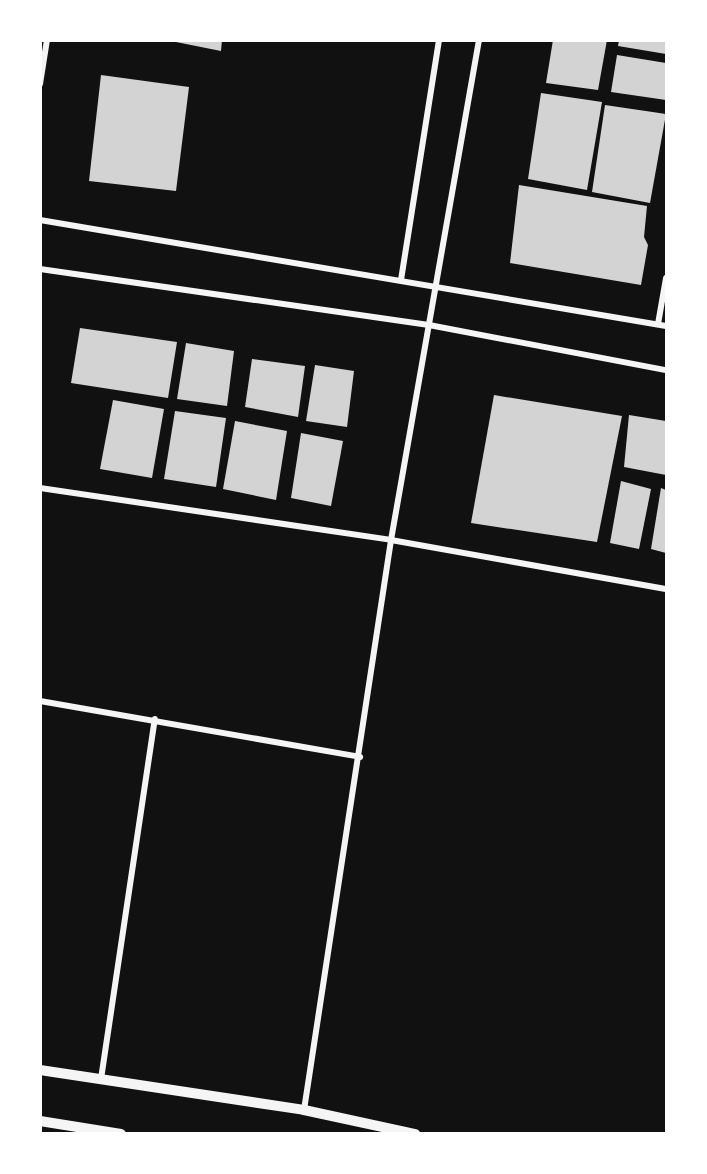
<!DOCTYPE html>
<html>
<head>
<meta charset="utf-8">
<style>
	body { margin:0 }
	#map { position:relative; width:707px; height:1174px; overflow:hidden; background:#111; font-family:"Noto Sans",sans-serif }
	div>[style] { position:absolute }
	.building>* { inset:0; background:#d3d3d3 }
	.minor>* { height:6px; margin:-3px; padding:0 3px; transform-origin:3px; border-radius:3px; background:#f5f5f5 }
	.tertiary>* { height:10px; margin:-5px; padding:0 5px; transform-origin:5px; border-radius:5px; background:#f5f5f5 }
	span { translate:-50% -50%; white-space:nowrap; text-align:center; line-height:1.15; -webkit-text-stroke:5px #fff; paint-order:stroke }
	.frame { position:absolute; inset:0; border:42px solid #fff; pointer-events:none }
</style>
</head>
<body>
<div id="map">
	<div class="building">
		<div style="clip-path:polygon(166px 40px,222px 40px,221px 51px)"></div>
		<div style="clip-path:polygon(553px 40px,607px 40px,598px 90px,546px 83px)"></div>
		<div style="clip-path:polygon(619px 40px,666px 40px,666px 54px,618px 46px)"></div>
		<div style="clip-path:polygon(617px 55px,666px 63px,666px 100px,611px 92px)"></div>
		<div style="clip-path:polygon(101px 75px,189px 87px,176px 191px,89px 181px)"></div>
		<div style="clip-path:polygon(541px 93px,602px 102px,587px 190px,528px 179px)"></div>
		<div style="clip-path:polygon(605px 105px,666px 114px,650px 203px,592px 192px)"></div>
		<div style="clip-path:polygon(519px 185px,647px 206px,644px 237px,648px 245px,641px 285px,510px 263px)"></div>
		<div style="clip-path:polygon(80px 328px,177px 342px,168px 398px,71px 383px)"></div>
		<div style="clip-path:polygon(186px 343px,234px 351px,227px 406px,177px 399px)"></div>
		<div style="clip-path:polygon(252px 359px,305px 366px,298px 417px,245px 407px)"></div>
		<div style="clip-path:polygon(315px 365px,354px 371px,347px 427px,306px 421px)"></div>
		<div style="clip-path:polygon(494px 395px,622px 416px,597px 542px,471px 523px)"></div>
		<div style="clip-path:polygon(113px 400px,164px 409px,152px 478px,100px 469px)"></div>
		<div style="clip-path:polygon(175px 411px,226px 418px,216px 487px,164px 479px)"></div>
		<div style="clip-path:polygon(629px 415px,666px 421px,666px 475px,624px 467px)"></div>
		<div style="clip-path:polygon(235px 421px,287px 431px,276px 500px,223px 489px)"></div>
		<div style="clip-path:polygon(301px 433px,343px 441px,331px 506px,291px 498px)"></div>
		<div style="clip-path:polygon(621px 481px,651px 489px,639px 549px,610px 543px)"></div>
		<div style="clip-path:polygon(661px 488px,666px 490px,666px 553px,651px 549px)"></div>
	</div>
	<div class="minor">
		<div style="left:40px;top:84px;width:45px;rotate:-81deg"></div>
		<div style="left:40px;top:220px;width:635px;rotate:9.61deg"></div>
		<div style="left:40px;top:269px;width:393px;rotate:8.2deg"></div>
		<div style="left:429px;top:325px;width:241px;rotate:10.8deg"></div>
		<div style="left:401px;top:280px;width:243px;rotate:-81deg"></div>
		<div style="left:658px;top:324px;width:47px;rotate:-80.1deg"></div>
		<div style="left:40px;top:488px;width:355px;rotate:8.4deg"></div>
		<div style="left:391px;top:540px;width:279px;rotate:10.1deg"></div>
		<div style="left:40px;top:701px;width:325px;rotate:9.9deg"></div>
		<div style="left:101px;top:1079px;width:364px;rotate:-81.5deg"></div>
		<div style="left:304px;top:1110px;width:577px;rotate:-81.32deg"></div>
		<div style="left:391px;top:540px;width:508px;rotate:-80.02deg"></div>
	</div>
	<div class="tertiary">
		<div style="left:40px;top:1070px;width:267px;rotate:8.6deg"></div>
		<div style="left:304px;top:1110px;width:114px;rotate:12.2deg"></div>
		<div style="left:40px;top:1121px;width:82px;rotate:9.1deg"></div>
	</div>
	<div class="frame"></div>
</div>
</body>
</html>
